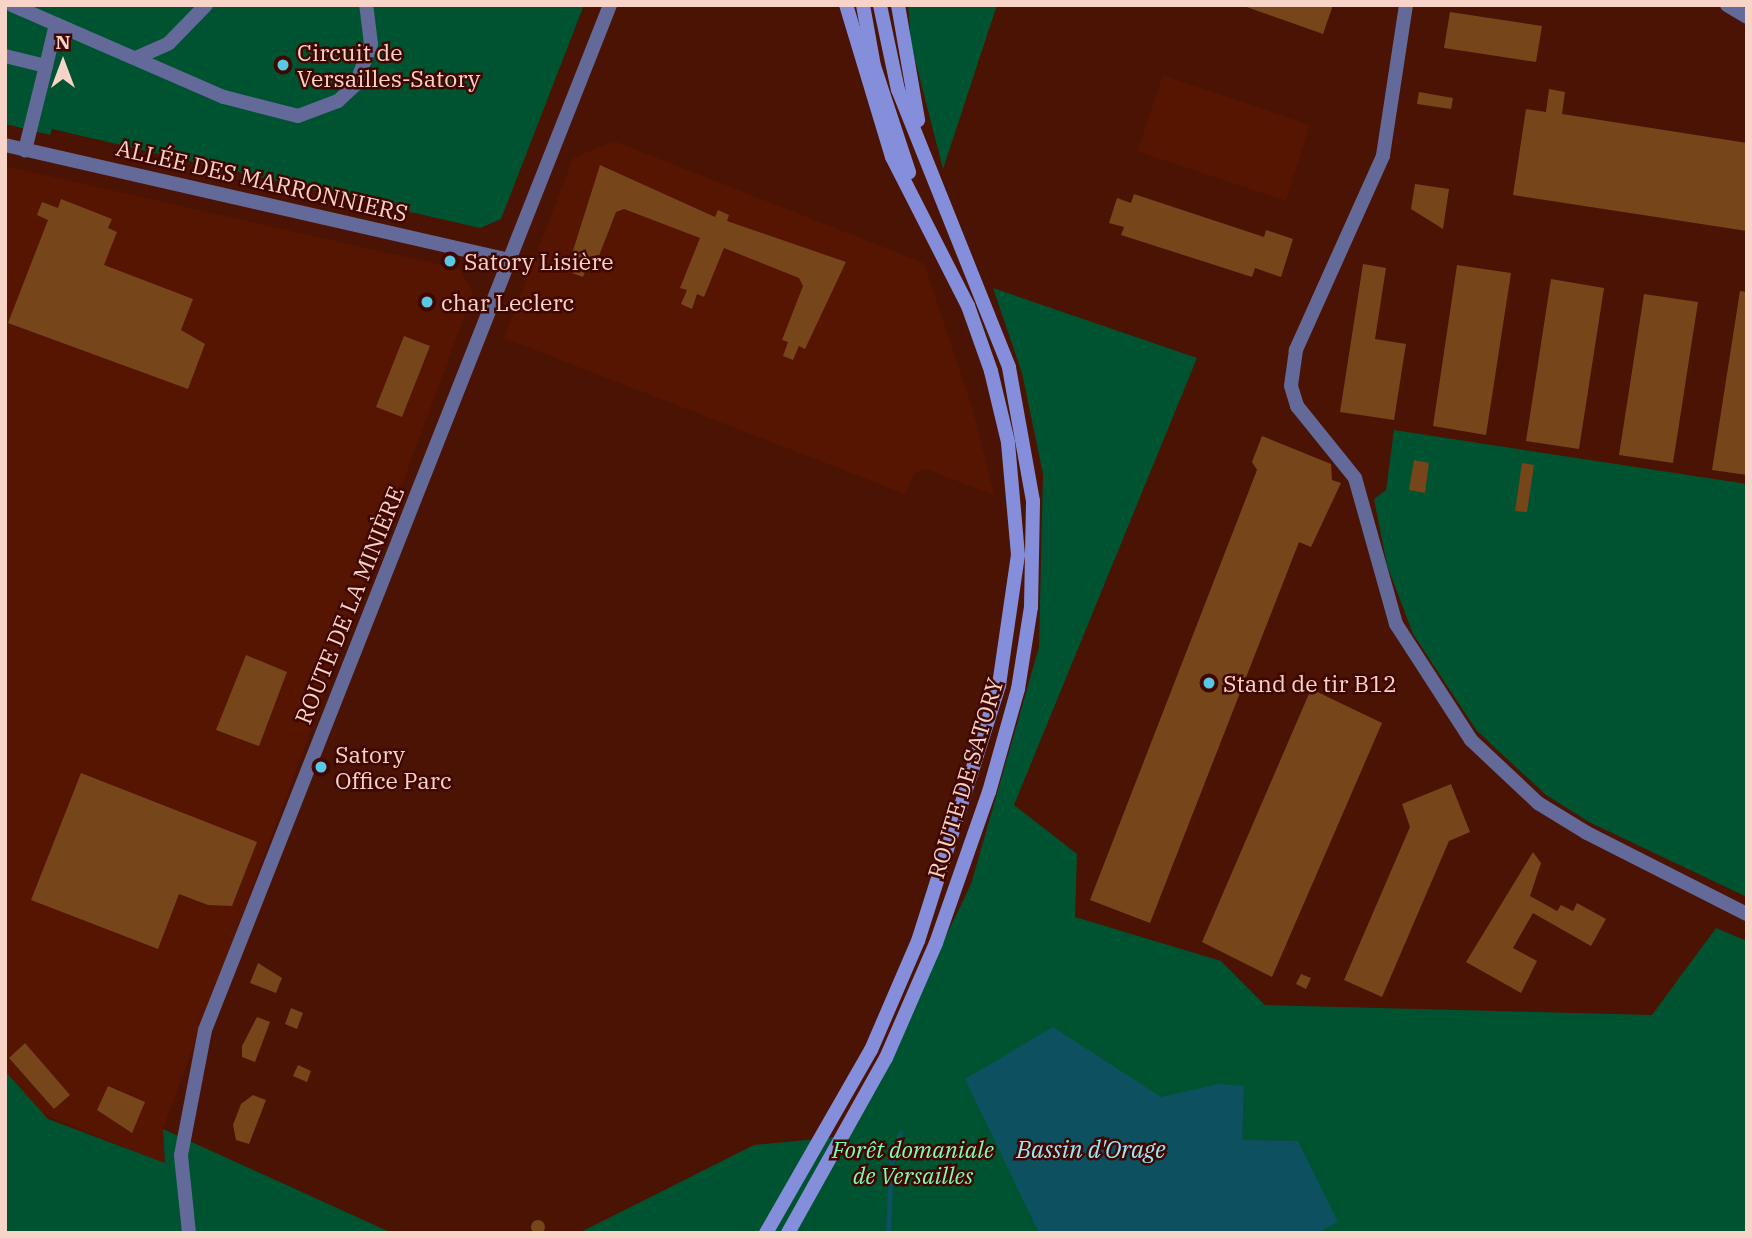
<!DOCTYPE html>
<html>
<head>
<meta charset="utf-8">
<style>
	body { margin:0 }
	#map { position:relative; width:1752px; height:1238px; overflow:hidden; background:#4b1303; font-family:"IBM Plex Serif",serif }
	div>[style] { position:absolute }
	.built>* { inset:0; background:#551501 }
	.green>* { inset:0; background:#005330 }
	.water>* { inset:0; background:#0d505f }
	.stream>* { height:4.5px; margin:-2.25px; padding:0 2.25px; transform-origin:2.25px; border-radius:2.25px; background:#0d505f }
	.building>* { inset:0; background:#77451a }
	.round { border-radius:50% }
	.minor>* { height:14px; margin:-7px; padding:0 7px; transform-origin:7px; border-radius:7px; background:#636a9a }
	.secondary>* { height:14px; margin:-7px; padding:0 7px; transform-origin:7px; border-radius:7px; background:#848eda }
	.dots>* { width:19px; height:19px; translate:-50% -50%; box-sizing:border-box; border:4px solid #400700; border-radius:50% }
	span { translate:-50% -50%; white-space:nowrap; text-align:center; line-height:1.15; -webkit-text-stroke:5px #400700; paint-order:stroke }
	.poi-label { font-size:23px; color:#f8d3c8 }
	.left { translate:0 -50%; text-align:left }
	.street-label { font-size:23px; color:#f8d3c8 }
	.park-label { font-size:23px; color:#79ffb5; font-style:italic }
	.water-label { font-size:24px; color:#9ce6fb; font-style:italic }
	.frame { position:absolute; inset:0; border:7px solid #f8d3c8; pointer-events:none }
	.north { position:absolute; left:28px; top:28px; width:70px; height:70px; -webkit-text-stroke:5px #400700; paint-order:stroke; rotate:0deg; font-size:19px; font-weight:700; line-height:28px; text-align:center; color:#f8d3c8 }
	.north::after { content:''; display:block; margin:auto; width:24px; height:32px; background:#f8d3c8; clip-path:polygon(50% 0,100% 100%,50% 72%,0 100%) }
</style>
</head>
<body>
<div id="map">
	<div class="built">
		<div style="clip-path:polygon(1163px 75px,1310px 125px,1286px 201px,1137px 151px)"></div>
		<div style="clip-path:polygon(614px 141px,924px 263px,973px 410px,994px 495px,926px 469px,914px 473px,905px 494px,504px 338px,573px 158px)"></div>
		<div style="clip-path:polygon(5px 166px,459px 269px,473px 293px,163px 1129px,165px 1164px,43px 1114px,5px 1072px)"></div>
	</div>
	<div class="green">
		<div style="clip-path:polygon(5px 5px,584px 5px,501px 219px,480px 228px,52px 129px,50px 135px,5px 124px)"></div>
		<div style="clip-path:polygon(908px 5px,997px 5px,943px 169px,911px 44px)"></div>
		<div style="clip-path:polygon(993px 288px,1197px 358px,1014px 805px,1077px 854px,1075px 917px,1221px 961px,1265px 1005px,1652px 1015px,1716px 928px,1747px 941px,1747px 1233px,579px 1233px,754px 1145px,849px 1136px,971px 884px,1039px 647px,1043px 474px,1022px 373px)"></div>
		<div style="clip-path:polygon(1394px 430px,1747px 484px,1747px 897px,1589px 822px,1546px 795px,1477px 731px,1413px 634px,1387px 565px,1374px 499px,1386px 490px)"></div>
		<div style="clip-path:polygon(5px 1071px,48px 1119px,165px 1163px,163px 1129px,392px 1233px,5px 1233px)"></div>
	</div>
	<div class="water">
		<div style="clip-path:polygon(1053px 1027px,1161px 1097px,1219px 1084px,1244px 1086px,1242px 1140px,1298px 1141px,1338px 1222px,1316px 1233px,1039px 1233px,965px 1079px)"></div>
	</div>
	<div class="stream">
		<div style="left:888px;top:1233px;width:70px;rotate:-87.5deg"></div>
		<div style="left:891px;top:1163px;width:31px;rotate:-73deg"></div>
	</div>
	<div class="building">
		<div style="clip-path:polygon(1241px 5px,1333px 5px,1323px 34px)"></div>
		<div style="clip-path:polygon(1450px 12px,1542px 26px,1536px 62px,1444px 48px)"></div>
		<div style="clip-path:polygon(1549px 89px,1565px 92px,1562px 114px,1747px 143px,1747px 231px,1513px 195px,1526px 109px,1546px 112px)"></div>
		<div style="clip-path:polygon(1419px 92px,1453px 98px,1451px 109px,1417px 104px)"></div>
		<div style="clip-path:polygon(600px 165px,715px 217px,718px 210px,729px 215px,727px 221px,846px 262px,805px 349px,799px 346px,793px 360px,783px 356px,788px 342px,782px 340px,803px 286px,799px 278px,724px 248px,704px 297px,697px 294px,692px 309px,681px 304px,687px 290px,680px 288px,700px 238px,624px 209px,616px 212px,595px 266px,588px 264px,583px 277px,572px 273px,577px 259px,571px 257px)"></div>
		<div style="clip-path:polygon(1415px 184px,1449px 189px,1443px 229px,1411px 209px)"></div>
		<div style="clip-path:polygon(1134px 194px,1264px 237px,1266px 230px,1293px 239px,1281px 277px,1255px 268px,1252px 277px,1121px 235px,1124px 227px,1109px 223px,1117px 198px,1131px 203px)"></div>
		<div style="clip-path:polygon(61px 199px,112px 219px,108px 228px,117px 232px,104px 265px,193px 299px,181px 330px,205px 344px,188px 389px,8px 323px,48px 220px,37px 215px,42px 202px,58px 208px)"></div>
		<div style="clip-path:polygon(1363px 264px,1386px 268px,1375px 339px,1406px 344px,1394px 420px,1340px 412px)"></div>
		<div style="clip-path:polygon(1457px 265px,1511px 273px,1486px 435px,1433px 426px)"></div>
		<div style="clip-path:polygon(1551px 279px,1604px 288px,1579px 449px,1526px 441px)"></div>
		<div style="clip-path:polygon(1740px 291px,1747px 292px,1747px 475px,1712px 470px)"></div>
		<div style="clip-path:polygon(1644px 294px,1698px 302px,1673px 463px,1619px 455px)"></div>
		<div style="clip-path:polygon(404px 336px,430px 346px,402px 417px,376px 407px)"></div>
		<div style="clip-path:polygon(1262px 436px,1331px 464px,1332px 480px,1341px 483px,1311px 547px,1299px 542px,1150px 923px,1090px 900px,1257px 470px,1252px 462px)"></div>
		<div style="clip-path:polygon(1414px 460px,1429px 463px,1425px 493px,1409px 490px)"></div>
		<div style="clip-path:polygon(1522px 463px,1534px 465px,1527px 512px,1515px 511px)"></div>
		<div style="clip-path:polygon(246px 655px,287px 672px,259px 746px,216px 730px)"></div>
		<div style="clip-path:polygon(1311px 689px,1382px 723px,1272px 977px,1202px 942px)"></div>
		<div style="clip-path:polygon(81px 773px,257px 842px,232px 906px,208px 905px,179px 894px,158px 949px,31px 900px)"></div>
		<div style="clip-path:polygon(1451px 784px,1470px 832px,1449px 841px,1382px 997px,1344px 980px,1410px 827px,1402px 804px)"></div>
		<div style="clip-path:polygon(1533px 852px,1541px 863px,1530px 896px,1557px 911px,1561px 905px,1573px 911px,1577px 903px,1606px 919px,1591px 946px,1533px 913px,1513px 948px,1537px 961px,1521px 993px,1466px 962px)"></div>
		<div style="clip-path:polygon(258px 963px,282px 978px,276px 993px,250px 983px)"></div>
		<div style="clip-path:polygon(1301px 974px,1311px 978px,1306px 989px,1296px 984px)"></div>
		<div style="clip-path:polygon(291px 1008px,303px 1013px,297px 1029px,285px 1024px)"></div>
		<div style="clip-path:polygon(257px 1017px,270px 1022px,255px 1062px,242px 1057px,242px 1046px)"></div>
		<div style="clip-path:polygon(25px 1043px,70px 1095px,54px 1109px,9px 1058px)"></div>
		<div style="clip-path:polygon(298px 1065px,311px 1071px,307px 1082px,293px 1076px)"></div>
		<div style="clip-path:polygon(108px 1086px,145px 1102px,132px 1133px,97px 1110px)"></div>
		<div style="clip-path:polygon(253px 1095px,266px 1100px,249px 1144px,236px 1140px,233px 1125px,241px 1104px)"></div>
		<div class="round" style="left:531px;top:1220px;width:14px;height:14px"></div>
	</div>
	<div class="minor">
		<div style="left:12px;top:5px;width:231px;rotate:23.5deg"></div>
		<div style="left:224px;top:97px;width:76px;rotate:14.4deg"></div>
		<div style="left:298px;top:116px;width:43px;rotate:-20.6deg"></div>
		<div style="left:338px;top:101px;width:25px;rotate:-43deg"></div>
		<div style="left:356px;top:84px;width:43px;rotate:-69.4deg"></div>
		<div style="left:371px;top:44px;width:39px;rotate:-97deg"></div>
		<div style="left:1406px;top:5px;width:153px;rotate:98.7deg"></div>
		<div style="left:1383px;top:156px;width:213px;rotate:114.2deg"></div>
		<div style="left:1296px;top:350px;width:36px;rotate:98deg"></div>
		<div style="left:1291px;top:386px;width:21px;rotate:73deg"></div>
		<div style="left:1297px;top:406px;width:92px;rotate:51.1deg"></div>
		<div style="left:1355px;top:478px;width:152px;rotate:74.3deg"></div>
		<div style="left:1396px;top:624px;width:138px;rotate:57.1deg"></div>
		<div style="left:1471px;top:740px;width:92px;rotate:43.2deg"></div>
		<div style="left:1538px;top:803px;width:57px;rotate:31.5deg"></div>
		<div style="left:1587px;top:833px;width:179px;rotate:26.9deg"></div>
		<div style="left:1727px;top:5px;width:23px;rotate:31deg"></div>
		<div style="left:5px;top:56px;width:42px;rotate:13.7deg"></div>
		<div style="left:46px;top:66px;width:87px;rotate:104deg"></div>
		<div style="left:136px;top:58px;width:36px;rotate:-24deg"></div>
		<div style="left:169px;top:43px;width:53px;rotate:-45.8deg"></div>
		<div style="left:46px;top:66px;width:43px;rotate:-76.6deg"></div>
		<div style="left:5px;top:145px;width:517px;rotate:12.85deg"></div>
		<div style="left:189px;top:1233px;width:78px;rotate:-95.9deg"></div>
		<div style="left:181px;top:1155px;width:127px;rotate:-79.1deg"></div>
		<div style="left:205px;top:1030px;width:1102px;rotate:-68.44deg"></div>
	</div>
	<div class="secondary">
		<div style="left:863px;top:5px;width:62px;rotate:79.8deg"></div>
		<div style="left:874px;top:66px;width:112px;rotate:71.7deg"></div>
		<div style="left:898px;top:5px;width:117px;rotate:80.1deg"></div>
		<div style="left:766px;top:1233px;width:211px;rotate:-60.2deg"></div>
		<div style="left:871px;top:1050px;width:119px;rotate:-66.7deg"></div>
		<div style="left:918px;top:941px;width:269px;rotate:-72.4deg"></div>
		<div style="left:999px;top:685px;width:131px;rotate:-81.7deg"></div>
		<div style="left:1018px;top:555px;width:113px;rotate:-95.1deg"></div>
		<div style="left:1008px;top:442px;width:73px;rotate:-103.5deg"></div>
		<div style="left:991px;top:371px;width:69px;rotate:-109.5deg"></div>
		<div style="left:968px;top:306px;width:167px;rotate:-117deg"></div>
		<div style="left:892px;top:157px;width:159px;rotate:-106.8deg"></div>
		<div style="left:788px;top:1233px;width:201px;rotate:-60.8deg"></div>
		<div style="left:886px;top:1058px;width:125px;rotate:-66.5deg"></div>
		<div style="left:936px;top:943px;width:160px;rotate:-70.7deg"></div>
		<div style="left:989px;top:792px;width:107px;rotate:-74.3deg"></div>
		<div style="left:1018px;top:689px;width:83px;rotate:-81deg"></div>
		<div style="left:1031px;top:607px;width:106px;rotate:-88.9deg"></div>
		<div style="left:1033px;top:501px;width:136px;rotate:-100.2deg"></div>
		<div style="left:1009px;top:367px;width:298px;rotate:-111.8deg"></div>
		<div style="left:898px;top:90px;width:87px;rotate:-102deg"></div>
	</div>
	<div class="dots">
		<div style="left:283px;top:65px;background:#59c8e4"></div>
		<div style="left:450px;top:261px;background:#59c8e4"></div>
		<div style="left:427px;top:302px;background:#59c8e4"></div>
		<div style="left:1209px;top:683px;background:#59c8e4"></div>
		<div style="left:321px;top:767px;background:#59c8e4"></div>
	</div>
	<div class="poi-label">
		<span class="left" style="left:297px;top:65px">Circuit de<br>Versailles-Satory</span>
		<span class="left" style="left:464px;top:261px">Satory Lisière</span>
		<span class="left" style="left:441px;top:302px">char Leclerc</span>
		<span class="left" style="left:1223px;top:683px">Stand de tir B12</span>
		<span class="left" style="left:335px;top:767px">Satory<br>Office Parc</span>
	</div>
	<div class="street-label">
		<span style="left:262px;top:180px;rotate:13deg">ALLÉE DES MARRONNIERS</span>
		<span style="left:349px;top:605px;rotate:-68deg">ROUTE DE LA MINIÈRE</span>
		<span style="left:965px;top:778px;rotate:-73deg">ROUTE DE SATORY</span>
	</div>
	<div class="park-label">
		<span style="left:913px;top:1162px">Forêt domaniale<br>de Versailles</span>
	</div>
	<div class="water-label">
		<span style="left:1091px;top:1150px">Bassin d'Orage</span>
	</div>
	<div class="frame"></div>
	<div class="north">N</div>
</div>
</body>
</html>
